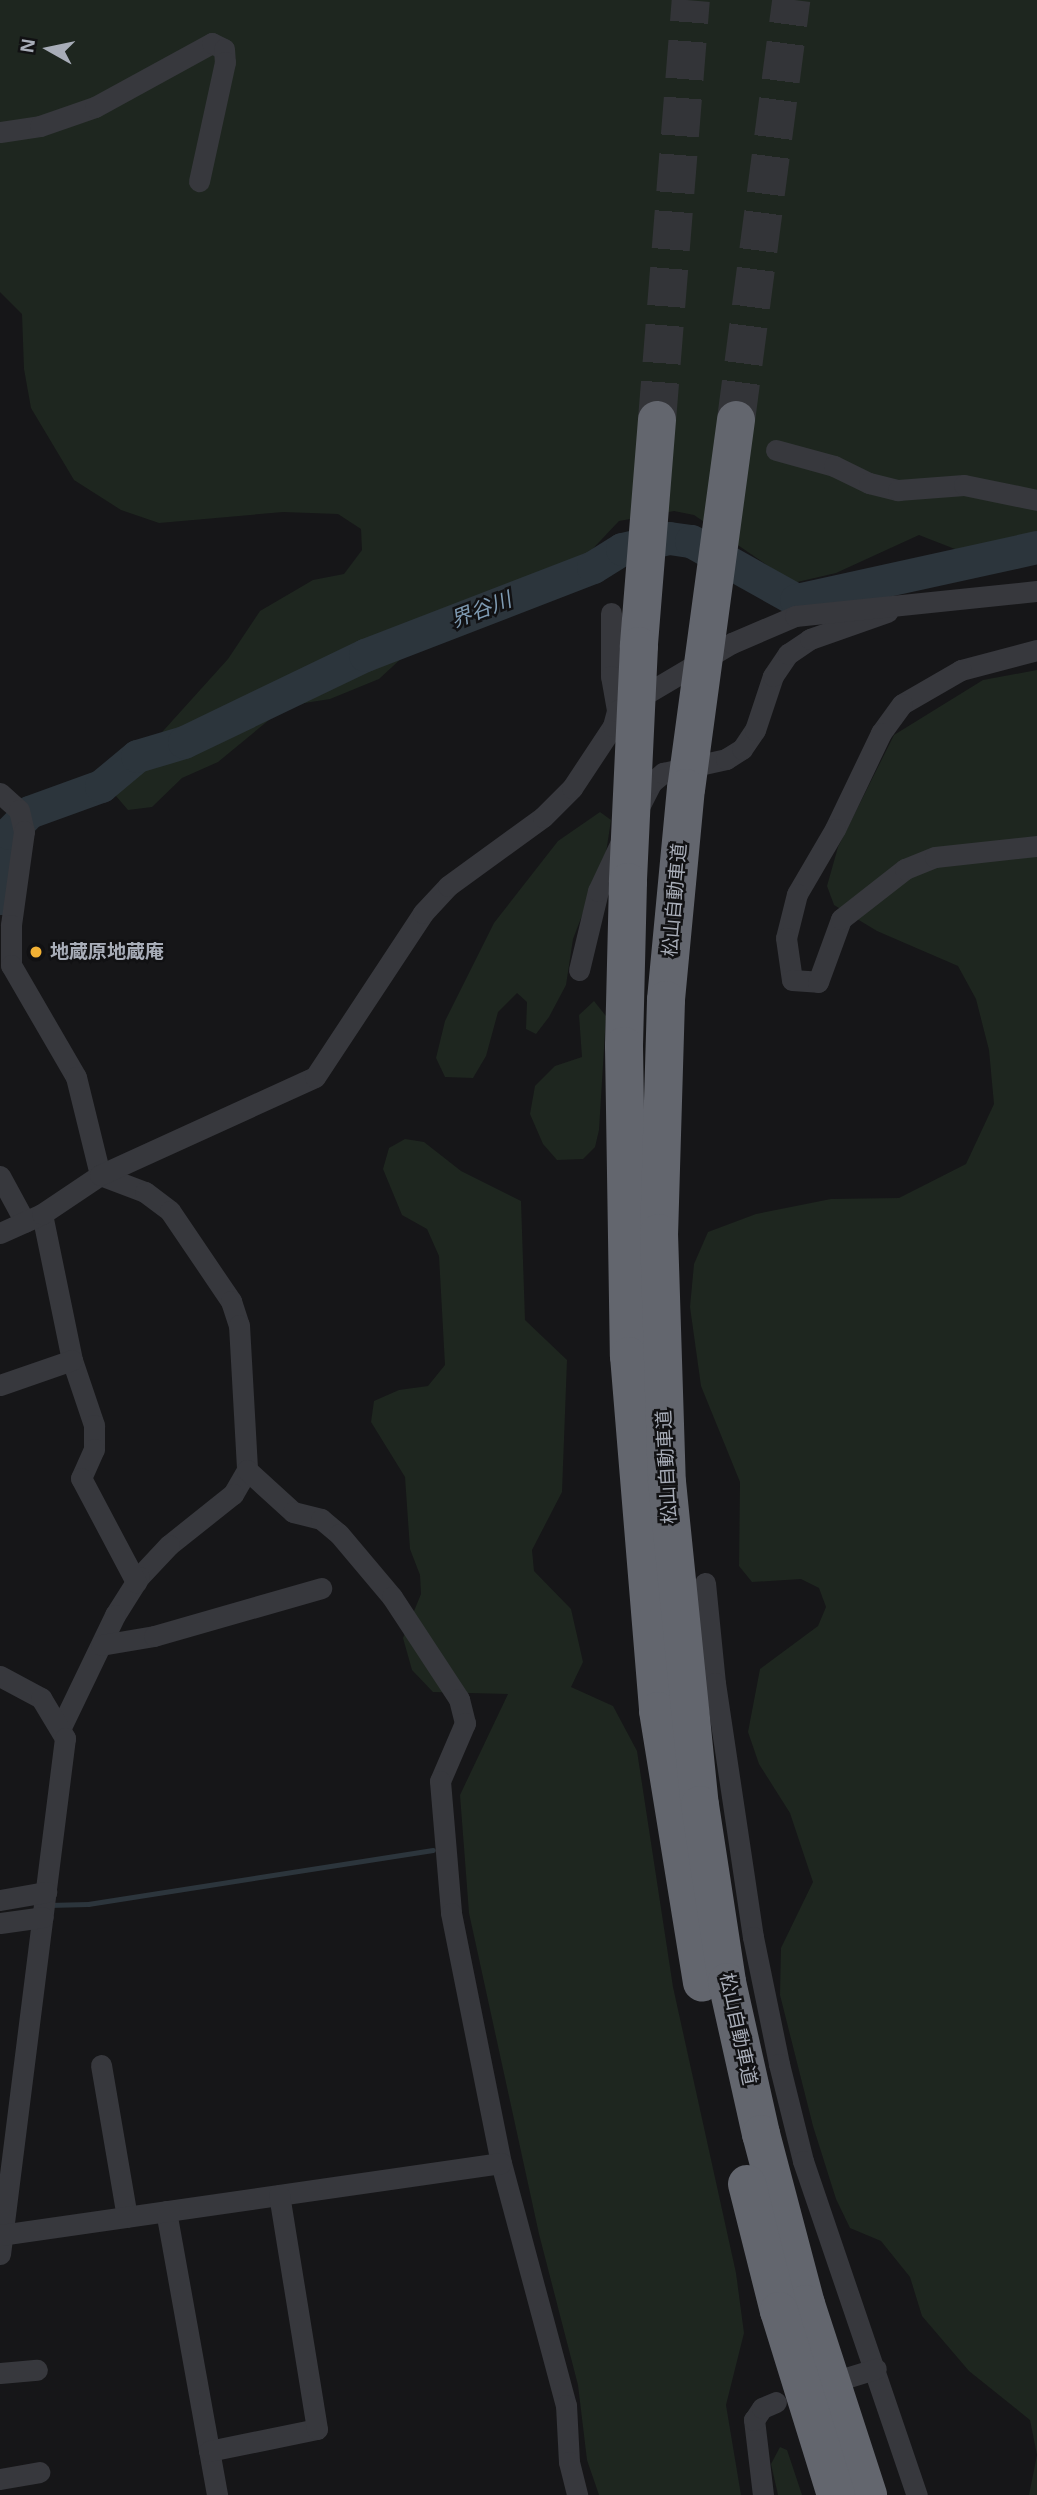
<!DOCTYPE html>
<html>
<head>
<meta charset="utf-8">
<style>
	body { margin:0 }
	#map { position:relative; width:1037px; height:2495px; overflow:hidden; background:#161618; font-family:Arial,"Noto Sans JP",sans-serif }
	div>[style] { position:absolute }
	.green>* { inset:0; background:#1e261f }
	.stream>* { height:5px; margin:-2.5px; padding:0 2.5px; transform-origin:2.5px; border-radius:2.5px; background:#2c353c }
	.river>* { height:33px; margin:-16.5px; padding:0 16.5px; transform-origin:16.5px; border-radius:16.5px; background:#2c353c }
	.motorway-tunnel>* { height:38px; margin-top:-19px; transform-origin:0; background:repeating-linear-gradient(90deg,#333438 0 38px,transparent 0 57px) }
	.minor>* { height:21px; margin:-10.5px; padding:0 10.5px; transform-origin:10.5px; border-radius:10.5px; background:#37383d }
	.motorway>* { height:38px; margin:-19px; padding:0 19px; transform-origin:19px; border-radius:19px; background:#63666e }
	.dots>* { width:19px; height:19px; translate:-50% -50%; box-sizing:border-box; border:4px solid #111113; border-radius:50% }
	span { translate:-50% -50%; white-space:nowrap; text-align:center; line-height:1.15; -webkit-text-stroke:5px #111113; paint-order:stroke }
	.street-label { font-size:19px; color:#a8adb8 }
	.poi-label { font-size:19px; color:#a8adb8; font-weight:700 }
	.left { translate:0 -50%; text-align:left }
	.water-label { font-size:21px; color:#7f9bb3; font-style:italic }
	.north { position:absolute; left:14px; top:14px; width:70px; height:70px; -webkit-text-stroke:5px #111113; paint-order:stroke; rotate:279deg; font-size:19px; font-weight:700; line-height:28px; text-align:center; color:#a8adb8 }
	.north::after { content:''; display:block; margin:auto; width:24px; height:32px; background:#a8adb8; clip-path:polygon(50% 0,100% 100%,50% 72%,0 100%) }
</style>
</head>
<body>
<div id="map">
	<div class="green">
		<div style="clip-path:polygon(0 0,1037px 0,1037px 560px,1001px 567px,919px 535px,836px 573px,793px 583px,694px 515px,674px 511px,619px 521px,584px 558px,426px 621px,404px 656px,379px 679px,330px 699px,286px 706px,218px 762px,182px 778px,152px 807px,128px 810px,116px 796px,118px 781px,228px 659px,260px 611px,313px 580px,344px 574px,362px 550px,361px 529px,338px 514px,283px 512px,159px 523px,121px 510px,74px 480px,31px 408px,24px 369px,22px 314px,0 292px)"></div>
		<div style="clip-path:polygon(1037px 670px,1037px 2495px,1029px 2495px,1037px 2455px,1030px 2420px,969px 2371px,922px 2316px,910px 2277px,881px 2241px,850px 2228px,836px 2199px,813px 2126px,780px 1995px,781px 1948px,813px 1882px,790px 1813px,759px 1764px,748px 1732px,760px 1669px,818px 1626px,826px 1607px,819px 1588px,801px 1579px,752px 1582px,739px 1566px,740px 1482px,701px 1386px,690px 1307px,694px 1264px,708px 1232px,756px 1214px,831px 1199px,899px 1198px,966px 1164px,994px 1104px,989px 1050px,976px 999px,958px 966px,877px 931px,834px 905px,827px 886px,838px 847px,894px 735px,983px 680px)"></div>
		<div style="clip-path:polygon(600px 812px,611px 820px,606px 853px,573px 939px,566px 985px,549px 1017px,536px 1034px,526px 1029px,527px 1002px,517px 993px,498px 1012px,486px 1056px,473px 1078px,445px 1077px,436px 1058px,445px 1021px,494px 923px,558px 841px)"></div>
		<div style="clip-path:polygon(594px 1001px,606px 1016px,599px 1130px,595px 1147px,583px 1159px,557px 1160px,543px 1144px,530px 1114px,535px 1086px,555px 1066px,582px 1057px,579px 1015px)"></div>
		<div style="clip-path:polygon(405px 1139px,424px 1142px,461px 1171px,521px 1201px,525px 1320px,567px 1360px,562px 1492px,532px 1550px,534px 1571px,571px 1609px,583px 1662px,571px 1687px,613px 1706px,637px 1751px,673px 1987px,736px 2273px,744px 2333px,726px 2405px,741px 2495px,599px 2495px,587px 2460px,578px 2385px,539px 2234px,469px 1913px,460px 1795px,508px 1694px,433px 1692px,412px 1670px,403px 1638px,421px 1594px,420px 1575px,410px 1549px,405px 1477px,371px 1422px,374px 1401px,399px 1390px,428px 1386px,445px 1365px,439px 1256px,427px 1229px,402px 1215px,383px 1169px,389px 1148px)"></div>
		<div style="clip-path:polygon(780px 2447px,787px 2450px,802px 2495px,778px 2495px,771px 2464px)"></div>
	</div>
	<div class="stream">
		<div style="left:48px;top:1905px;width:40px;rotate:-1.4deg"></div>
		<div style="left:88px;top:1904px;width:349px;rotate:-8.9deg"></div>
	</div>
	<div class="river">
		<div style="left:0;top:898px;width:66px;rotate:-82.1deg"></div>
		<div style="left:9px;top:833px;width:29px;rotate:-46deg"></div>
		<div style="left:29px;top:812px;width:77px;rotate:-19.9deg"></div>
		<div style="left:101px;top:786px;width:47px;rotate:-39.8deg"></div>
		<div style="left:137px;top:756px;width:49px;rotate:-16.6deg"></div>
		<div style="left:184px;top:742px;width:201px;rotate:-25.7deg"></div>
		<div style="left:365px;top:655px;width:244px;rotate:-21.1deg"></div>
		<div style="left:593px;top:567px;width:34px;rotate:-32deg"></div>
		<div style="left:622px;top:549px;width:48px;rotate:-13.2deg"></div>
		<div style="left:669px;top:538px;width:22px;rotate:8deg"></div>
		<div style="left:691px;top:541px;width:120px;rotate:29.3deg"></div>
		<div style="left:796px;top:600px;width:247px;rotate:-12.4deg"></div>
	</div>
	<div class="motorway-tunnel">
		<div style="left:657px;top:420px;width:421px;rotate:-85.4deg"></div>
		<div style="left:736px;top:420px;width:424px;rotate:-82.5deg"></div>
	</div>
	<div class="minor">
		<div style="left:0;top:132px;width:40px;rotate:-8.5deg"></div>
		<div style="left:40px;top:126px;width:58px;rotate:-19.1deg"></div>
		<div style="left:95px;top:107px;width:133px;rotate:-28.7deg"></div>
		<div style="left:212px;top:43px;width:13px;rotate:27deg"></div>
		<div style="left:224px;top:49px;width:13px;rotate:86deg"></div>
		<div style="left:225px;top:62px;width:122px;rotate:102.3deg"></div>
		<div style="left:776px;top:450px;width:60px;rotate:15.4deg"></div>
		<div style="left:834px;top:466px;width:39px;rotate:26deg"></div>
		<div style="left:869px;top:483px;width:30px;rotate:14deg"></div>
		<div style="left:898px;top:490px;width:66px;rotate:-4.3deg"></div>
		<div style="left:964px;top:485px;width:75px;rotate:11.6deg"></div>
		<div style="left:611px;top:613px;width:63px;rotate:90deg"></div>
		<div style="left:611px;top:676px;width:36px;rotate:80deg"></div>
		<div style="left:1037px;top:650px;width:79px;rotate:165.3deg"></div>
		<div style="left:961px;top:670px;width:68px;rotate:150deg"></div>
		<div style="left:902px;top:704px;width:36px;rotate:126deg"></div>
		<div style="left:881px;top:733px;width:106px;rotate:115.6deg"></div>
		<div style="left:835px;top:829px;width:75px;rotate:120.3deg"></div>
		<div style="left:797px;top:894px;width:45px;rotate:104deg"></div>
		<div style="left:786px;top:938px;width:42px;rotate:81.9deg"></div>
		<div style="left:792px;top:980px;width:26px;rotate:4deg"></div>
		<div style="left:818px;top:982px;width:67px;rotate:-69.9deg"></div>
		<div style="left:841px;top:919px;width:81px;rotate:-38deg"></div>
		<div style="left:905px;top:869px;width:32px;rotate:-22deg"></div>
		<div style="left:935px;top:857px;width:103px;rotate:-6.2deg"></div>
		<div style="left:0;top:793px;width:25px;rotate:42deg"></div>
		<div style="left:19px;top:810px;width:22px;rotate:77deg"></div>
		<div style="left:24px;top:831px;width:95px;rotate:97.9deg"></div>
		<div style="left:11px;top:925px;width:40px;rotate:90deg"></div>
		<div style="left:11px;top:965px;width:129px;rotate:59.9deg"></div>
		<div style="left:76px;top:1077px;width:101px;rotate:76.2deg"></div>
		<div style="left:100px;top:1175px;width:48px;rotate:20.7deg"></div>
		<div style="left:145px;top:1192px;width:31px;rotate:37deg"></div>
		<div style="left:170px;top:1211px;width:109px;rotate:55.9deg"></div>
		<div style="left:231px;top:1301px;width:25px;rotate:72deg"></div>
		<div style="left:239px;top:1325px;width:145px;rotate:86.8deg"></div>
		<div style="left:247px;top:1470px;width:28px;rotate:120deg"></div>
		<div style="left:233px;top:1494px;width:82px;rotate:141.4deg"></div>
		<div style="left:169px;top:1545px;width:44px;rotate:133.2deg"></div>
		<div style="left:139px;top:1577px;width:45px;rotate:122.3deg"></div>
		<div style="left:115px;top:1615px;width:124px;rotate:115.7deg"></div>
		<div style="left:640px;top:805px;width:25px;rotate:-63deg"></div>
		<div style="left:651px;top:783px;width:16px;rotate:-40deg"></div>
		<div style="left:663px;top:773px;width:65px;rotate:-12.5deg"></div>
		<div style="left:726px;top:759px;width:19px;rotate:-32deg"></div>
		<div style="left:742px;top:749px;width:23px;rotate:-56deg"></div>
		<div style="left:755px;top:730px;width:57px;rotate:-71.6deg"></div>
		<div style="left:773px;top:676px;width:27px;rotate:-56deg"></div>
		<div style="left:788px;top:654px;width:27px;rotate:-34deg"></div>
		<div style="left:810px;top:639px;width:82px;rotate:-19.3deg"></div>
		<div style="left:579px;top:970px;width:81px;rotate:-76.5deg"></div>
		<div style="left:598px;top:891px;width:56px;rotate:-64.8deg"></div>
		<div style="left:0;top:1176px;width:52px;rotate:61.5deg"></div>
		<div style="left:42px;top:1214px;width:149px;rotate:78.4deg"></div>
		<div style="left:72px;top:1360px;width:69px;rotate:71.3deg"></div>
		<div style="left:94px;top:1425px;width:24px;rotate:90deg"></div>
		<div style="left:94px;top:1449px;width:32px;rotate:114deg"></div>
		<div style="left:81px;top:1478px;width:118px;rotate:62.1deg"></div>
		<div style="left:0;top:1233px;width:46px;rotate:-24.3deg"></div>
		<div style="left:42px;top:1214px;width:70px;rotate:-33.9deg"></div>
		<div style="left:100px;top:1175px;width:236px;rotate:-24.5deg"></div>
		<div style="left:315px;top:1077px;width:196px;rotate:-56.6deg"></div>
		<div style="left:423px;top:913px;width:37px;rotate:-47deg"></div>
		<div style="left:448px;top:886px;width:117px;rotate:-36deg"></div>
		<div style="left:543px;top:817px;width:41px;rotate:-45deg"></div>
		<div style="left:572px;top:788px;width:74px;rotate:-56.5deg"></div>
		<div style="left:613px;top:726px;width:16px;rotate:-75deg"></div>
		<div style="left:617px;top:711px;width:134px;rotate:-30.6deg"></div>
		<div style="left:732px;top:643px;width:69px;rotate:-23.2deg"></div>
		<div style="left:795px;top:616px;width:243px;rotate:-5.9deg"></div>
		<div style="left:0;top:1385px;width:76px;rotate:-19.1deg"></div>
		<div style="left:247px;top:1470px;width:62px;rotate:42.4deg"></div>
		<div style="left:293px;top:1512px;width:29px;rotate:14deg"></div>
		<div style="left:321px;top:1519px;width:23px;rotate:40deg"></div>
		<div style="left:339px;top:1534px;width:82px;rotate:49.9deg"></div>
		<div style="left:392px;top:1597px;width:122px;rotate:56.7deg"></div>
		<div style="left:459px;top:1699px;width:25px;rotate:76deg"></div>
		<div style="left:465px;top:1723px;width:63px;rotate:113.3deg"></div>
		<div style="left:440px;top:1781px;width:132px;rotate:85.2deg"></div>
		<div style="left:451px;top:1913px;width:255px;rotate:78.7deg"></div>
		<div style="left:501px;top:2163px;width:251px;rotate:75deg"></div>
		<div style="left:566px;top:2405px;width:57px;rotate:87deg"></div>
		<div style="left:569px;top:2462px;width:34px;rotate:76deg"></div>
		<div style="left:705px;top:1583px;width:100px;rotate:84.3deg"></div>
		<div style="left:715px;top:1683px;width:257px;rotate:81.5deg"></div>
		<div style="left:753px;top:1937px;width:130px;rotate:78.4deg"></div>
		<div style="left:779px;top:2064px;width:100px;rotate:76.1deg"></div>
		<div style="left:803px;top:2161px;width:353px;rotate:71.2deg"></div>
		<div style="left:101px;top:1645px;width:54px;rotate:-9.6deg"></div>
		<div style="left:154px;top:1636px;width:174px;rotate:-16deg"></div>
		<div style="left:0;top:1676px;width:47px;rotate:28.2deg"></div>
		<div style="left:41px;top:1698px;width:47px;rotate:59deg"></div>
		<div style="left:65px;top:1738px;width:520px;rotate:97.18deg"></div>
		<div style="left:0;top:1900px;width:47px;rotate:-9.9deg"></div>
		<div style="left:0;top:1923px;width:43px;rotate:-7.9deg"></div>
		<div style="left:101px;top:2065px;width:154px;rotate:80.3deg"></div>
		<div style="left:166px;top:2211px;width:289px;rotate:79.8deg"></div>
		<div style="left:0;top:2235px;width:506px;rotate:-8.18deg"></div>
		<div style="left:0;top:2373px;width:37px;rotate:-5deg"></div>
		<div style="left:849px;top:2377px;width:28px;rotate:-17deg"></div>
		<div style="left:209px;top:2451px;width:110px;rotate:-11.5deg"></div>
		<div style="left:317px;top:2429px;width:237px;rotate:-99.2deg"></div>
		<div style="left:0;top:2479px;width:40px;rotate:-10deg"></div>
		<div style="left:763px;top:2495px;width:76px;rotate:-96.8deg"></div>
		<div style="left:754px;top:2420px;width:14px;rotate:-56deg"></div>
		<div style="left:762px;top:2408px;width:15px;rotate:-23deg"></div>
	</div>
	<div class="motorway">
		<div style="left:657px;top:420px;width:227px;rotate:94.6deg"></div>
		<div style="left:639px;top:646px;width:236px;rotate:92.7deg"></div>
		<div style="left:628px;top:882px;width:164px;rotate:91.4deg"></div>
		<div style="left:624px;top:1046px;width:310px;rotate:89.1deg"></div>
		<div style="left:629px;top:1356px;width:356px;rotate:85.3deg"></div>
		<div style="left:658px;top:1711px;width:275px;rotate:80.8deg"></div>
		<div style="left:736px;top:420px;width:371px;rotate:97.7deg"></div>
		<div style="left:686px;top:788px;width:213px;rotate:95.4deg"></div>
		<div style="left:666px;top:1000px;width:233px;rotate:91.7deg"></div>
		<div style="left:659px;top:1233px;width:249px;rotate:88.2deg"></div>
		<div style="left:667px;top:1482px;width:325px;rotate:84.2deg"></div>
		<div style="left:700px;top:1805px;width:179px;rotate:81.3deg"></div>
		<div style="left:727px;top:1982px;width:156px;rotate:77.4deg"></div>
		<div style="left:761px;top:2134px;width:176px;rotate:75.2deg"></div>
		<div style="left:806px;top:2304px;width:201px;rotate:72deg"></div>
		<div style="left:747px;top:2184px;width:131px;rotate:75.9deg"></div>
		<div style="left:779px;top:2311px;width:193px;rotate:72.8deg"></div>
	</div>
	<div class="dots">
		<div style="left:36px;top:952px;background:#f2b134"></div>
	</div>
	<div class="street-label">
		<span style="left:675px;top:900px;rotate:-85deg">松山自動車道</span>
		<span style="left:667px;top:1467px;rotate:-93deg">松山自動車道</span>
		<span style="left:738px;top:2029px;rotate:78deg">松山自動車道</span>
	</div>
	<div class="poi-label">
		<span class="left" style="left:50px;top:952px">地蔵原地蔵庵</span>
	</div>
	<div class="water-label">
		<span style="left:481px;top:610px;rotate:-21deg">界谷川</span>
	</div>
	<div class="north">N</div>
</div>
</body>
</html>
